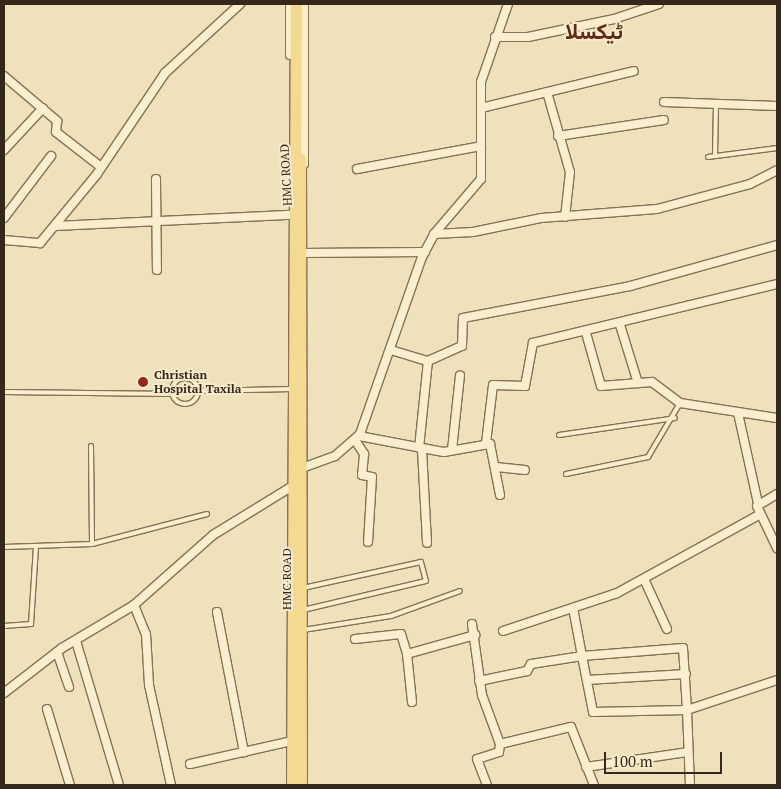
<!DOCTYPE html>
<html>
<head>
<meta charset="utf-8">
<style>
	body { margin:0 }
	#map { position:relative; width:781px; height:789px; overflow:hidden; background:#eee1bb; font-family:"PT Serif",Vazirmatn,serif }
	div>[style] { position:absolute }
	.roads { filter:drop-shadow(1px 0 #867155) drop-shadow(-1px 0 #867155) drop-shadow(0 1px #867155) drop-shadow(0 -1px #867155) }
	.service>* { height:4px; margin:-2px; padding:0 2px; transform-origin:2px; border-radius:2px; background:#f9eece }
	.service>.ring { margin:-2px; padding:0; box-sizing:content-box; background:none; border:4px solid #f9eece; border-radius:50% }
	.minor>* { height:8px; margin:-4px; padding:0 4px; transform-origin:4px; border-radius:4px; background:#f9eece }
	.primary>* { height:11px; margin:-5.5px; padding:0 5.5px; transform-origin:5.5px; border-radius:5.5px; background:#f4d990 }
	.dots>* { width:14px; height:14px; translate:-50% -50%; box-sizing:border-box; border:2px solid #f6ebcb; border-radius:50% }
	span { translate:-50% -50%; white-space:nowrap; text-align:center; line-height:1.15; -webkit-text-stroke:4px #f6ebcb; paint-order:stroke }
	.street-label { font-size:12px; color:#34281a }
	.poi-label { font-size:12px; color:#34281a; font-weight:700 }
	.left { translate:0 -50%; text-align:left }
	.town-label { font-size:22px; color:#622b19; font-weight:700 }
	.frame { position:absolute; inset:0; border:5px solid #34281a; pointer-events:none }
	.scale { position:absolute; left:604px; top:752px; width:118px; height:22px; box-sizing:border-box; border:2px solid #34281a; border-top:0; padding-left:6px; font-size:15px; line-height:18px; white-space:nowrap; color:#34281a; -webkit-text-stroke:4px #f6ebcb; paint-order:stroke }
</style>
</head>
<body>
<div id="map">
	<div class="roads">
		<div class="service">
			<div style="left:715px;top:156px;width:53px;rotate:-88.9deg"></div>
			<div style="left:708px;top:157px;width:70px;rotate:-7.4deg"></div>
			<div class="ring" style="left:172px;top:378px;width:22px;height:22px"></div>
			<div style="left:197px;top:391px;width:95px;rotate:-1.2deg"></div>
			<div style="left:4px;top:392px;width:169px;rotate:0.7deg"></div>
			<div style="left:559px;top:435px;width:117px;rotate:-8.3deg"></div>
			<div style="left:91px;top:446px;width:98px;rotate:89.4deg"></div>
			<div style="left:566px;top:474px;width:84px;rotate:-11.7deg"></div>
			<div style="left:648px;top:457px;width:63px;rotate:-59.3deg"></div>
			<div style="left:4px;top:547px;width:88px;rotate:-2deg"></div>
			<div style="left:92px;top:544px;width:119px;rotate:-14.6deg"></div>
			<div style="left:303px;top:610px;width:126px;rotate:-13.3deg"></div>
			<div style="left:426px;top:581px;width:20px;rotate:-105deg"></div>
			<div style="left:421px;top:562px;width:121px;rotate:167.6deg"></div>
			<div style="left:4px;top:626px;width:27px;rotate:-4deg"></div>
			<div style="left:31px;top:624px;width:77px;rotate:-86.3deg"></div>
			<div style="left:303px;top:630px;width:89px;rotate:-9deg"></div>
			<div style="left:391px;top:616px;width:73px;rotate:-19.9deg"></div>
		</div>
		<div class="minor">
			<div style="left:290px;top:4px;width:51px;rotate:90deg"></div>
			<div style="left:495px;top:37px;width:33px"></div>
			<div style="left:528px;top:37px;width:88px;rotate:-11.8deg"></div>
			<div style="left:614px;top:19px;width:47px;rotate:-18.4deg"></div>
			<div style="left:4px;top:76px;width:70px;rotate:40.3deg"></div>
			<div style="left:57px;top:121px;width:11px;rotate:95deg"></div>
			<div style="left:56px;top:132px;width:57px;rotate:37.9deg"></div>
			<div style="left:547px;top:92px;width:83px;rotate:74deg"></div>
			<div style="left:570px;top:172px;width:45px;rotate:96.3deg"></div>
			<div style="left:664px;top:102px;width:113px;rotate:2deg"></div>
			<div style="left:481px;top:108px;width:157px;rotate:-13.6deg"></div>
			<div style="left:558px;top:136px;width:107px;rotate:-8.6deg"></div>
			<div style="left:4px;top:150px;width:57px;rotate:-47.1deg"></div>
			<div style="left:304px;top:164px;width:160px;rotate:-90deg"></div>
			<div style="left:357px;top:169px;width:126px;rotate:-10.5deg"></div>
			<div style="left:156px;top:179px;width:91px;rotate:89.4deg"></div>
			<div style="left:4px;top:218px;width:78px;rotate:-52.8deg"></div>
			<div style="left:55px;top:226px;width:237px;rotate:-2.7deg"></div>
			<div style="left:434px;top:234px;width:39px;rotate:-3deg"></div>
			<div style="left:473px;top:232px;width:69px;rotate:-11.6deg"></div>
			<div style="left:541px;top:218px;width:116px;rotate:-4.4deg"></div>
			<div style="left:657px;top:209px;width:96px;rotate:-15deg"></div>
			<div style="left:750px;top:184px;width:30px;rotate:-27deg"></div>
			<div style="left:4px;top:240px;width:36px;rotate:5deg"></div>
			<div style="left:40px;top:243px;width:89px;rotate:-50.4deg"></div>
			<div style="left:97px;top:174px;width:122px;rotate:-56deg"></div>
			<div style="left:165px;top:73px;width:102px;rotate:-42.6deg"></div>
			<div style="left:302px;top:253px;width:123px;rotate:-0.5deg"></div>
			<div style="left:620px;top:325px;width:61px;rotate:72.8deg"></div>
			<div style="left:586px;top:333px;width:55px;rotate:74.2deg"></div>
			<div style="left:601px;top:386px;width:51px;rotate:-4.5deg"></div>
			<div style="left:652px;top:382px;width:35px;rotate:37deg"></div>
			<div style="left:680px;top:403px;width:98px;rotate:8.8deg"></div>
			<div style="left:391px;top:350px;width:39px;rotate:17deg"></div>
			<div style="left:428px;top:361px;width:37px;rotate:-24deg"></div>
			<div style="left:462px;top:346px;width:28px;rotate:-88deg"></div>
			<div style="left:463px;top:318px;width:170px;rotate:-10.8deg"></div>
			<div style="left:630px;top:286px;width:153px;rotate:-15.6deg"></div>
			<div style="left:738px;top:413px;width:92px;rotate:77.5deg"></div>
			<div style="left:359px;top:436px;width:86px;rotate:10.7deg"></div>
			<div style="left:444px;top:452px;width:47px;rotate:-9.9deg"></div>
			<div style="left:490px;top:444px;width:52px;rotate:78.9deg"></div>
			<div style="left:355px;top:440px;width:17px;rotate:57deg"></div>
			<div style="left:364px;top:454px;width:21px;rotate:95deg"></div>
			<div style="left:362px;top:475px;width:10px;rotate:11deg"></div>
			<div style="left:372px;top:477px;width:65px;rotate:93.5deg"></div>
			<div style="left:486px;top:443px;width:58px;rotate:-83.1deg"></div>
			<div style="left:493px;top:385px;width:32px;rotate:2deg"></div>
			<div style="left:525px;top:386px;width:44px;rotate:-79.5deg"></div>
			<div style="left:533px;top:343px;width:251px;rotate:-13.6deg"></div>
			<div style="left:419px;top:448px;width:87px;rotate:-84.1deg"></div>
			<div style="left:422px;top:450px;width:93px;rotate:86.9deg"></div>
			<div style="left:452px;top:450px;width:75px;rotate:-83.9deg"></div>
			<div style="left:496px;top:467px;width:29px;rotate:6deg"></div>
			<div style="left:302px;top:468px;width:35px;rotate:-20deg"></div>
			<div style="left:335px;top:456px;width:33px;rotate:-41deg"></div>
			<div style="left:360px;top:434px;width:188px;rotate:-70.7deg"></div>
			<div style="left:422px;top:257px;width:26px;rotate:-62deg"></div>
			<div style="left:434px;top:234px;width:72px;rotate:-49.5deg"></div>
			<div style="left:481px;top:179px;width:97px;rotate:-90deg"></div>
			<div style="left:481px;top:82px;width:83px;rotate:-70.9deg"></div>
			<div style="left:777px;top:494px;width:23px;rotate:149deg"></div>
			<div style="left:757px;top:506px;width:47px;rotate:64.5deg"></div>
			<div style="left:644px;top:579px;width:55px;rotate:65.3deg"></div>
			<div style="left:134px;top:605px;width:31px;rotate:68deg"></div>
			<div style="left:146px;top:634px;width:51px;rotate:86.6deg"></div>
			<div style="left:149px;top:685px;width:102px;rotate:77.6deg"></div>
			<div style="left:217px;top:612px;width:143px;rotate:79.1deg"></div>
			<div style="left:472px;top:624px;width:72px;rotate:82deg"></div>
			<div style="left:482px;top:695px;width:52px;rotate:69.8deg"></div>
			<div style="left:500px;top:744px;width:8px;rotate:97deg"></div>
			<div style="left:499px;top:752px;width:23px;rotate:162deg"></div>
			<div style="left:477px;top:759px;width:28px;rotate:69deg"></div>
			<div style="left:503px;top:631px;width:120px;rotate:-18.4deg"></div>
			<div style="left:617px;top:593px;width:162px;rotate:-28.8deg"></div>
			<div style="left:355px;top:639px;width:46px;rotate:-6.2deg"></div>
			<div style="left:401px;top:634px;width:21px;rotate:73deg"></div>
			<div style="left:76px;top:641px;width:150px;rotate:73.4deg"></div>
			<div style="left:57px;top:652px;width:37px;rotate:71deg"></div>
			<div style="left:587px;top:680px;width:99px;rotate:-3.5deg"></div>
			<div style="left:479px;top:681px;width:49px;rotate:-11.8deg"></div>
			<div style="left:527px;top:671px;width:8px;rotate:-60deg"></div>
			<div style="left:531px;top:664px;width:52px;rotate:-8.9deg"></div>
			<div style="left:582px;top:656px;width:101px;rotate:-4.5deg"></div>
			<div style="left:683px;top:648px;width:62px;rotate:86.3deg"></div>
			<div style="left:687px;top:710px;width:94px;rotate:178.8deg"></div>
			<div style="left:593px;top:712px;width:57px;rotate:-101.1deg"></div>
			<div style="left:582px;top:656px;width:49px;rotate:-100.6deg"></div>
			<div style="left:4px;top:693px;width:73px;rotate:-37.8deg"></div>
			<div style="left:62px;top:648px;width:84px;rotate:-30.8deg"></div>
			<div style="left:134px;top:605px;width:106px;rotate:-41.5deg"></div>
			<div style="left:213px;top:535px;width:97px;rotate:-31.6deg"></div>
			<div style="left:412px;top:702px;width:48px;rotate:-95.9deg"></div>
			<div style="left:407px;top:654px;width:71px;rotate:-15.6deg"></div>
			<div style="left:47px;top:709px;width:79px;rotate:73.2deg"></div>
			<div style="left:500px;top:744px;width:73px;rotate:-13.5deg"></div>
			<div style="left:571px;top:727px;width:62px;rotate:68.4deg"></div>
			<div style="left:190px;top:764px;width:105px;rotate:-12.7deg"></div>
			<div style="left:586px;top:767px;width:102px;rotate:-8.4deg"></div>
			<div style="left:690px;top:785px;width:75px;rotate:-92.3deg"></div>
			<div style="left:687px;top:710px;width:95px;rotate:-18.4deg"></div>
		</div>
		<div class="primary">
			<div style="left:300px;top:158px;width:627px;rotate:89.91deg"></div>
			<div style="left:292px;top:785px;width:781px;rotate:-89.71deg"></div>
		</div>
	</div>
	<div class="dots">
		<div style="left:143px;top:382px;background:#962824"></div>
	</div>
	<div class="street-label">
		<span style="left:286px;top:175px;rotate:-93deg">HMC ROAD</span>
		<span style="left:287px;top:579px;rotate:-90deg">HMC ROAD</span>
	</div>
	<div class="poi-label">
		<span class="left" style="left:154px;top:382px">Christian<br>Hospital Taxila</span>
	</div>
	<div class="town-label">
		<span style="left:594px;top:31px">ٹیکسلا</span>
	</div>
	<div class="frame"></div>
	<div class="scale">100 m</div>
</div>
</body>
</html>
